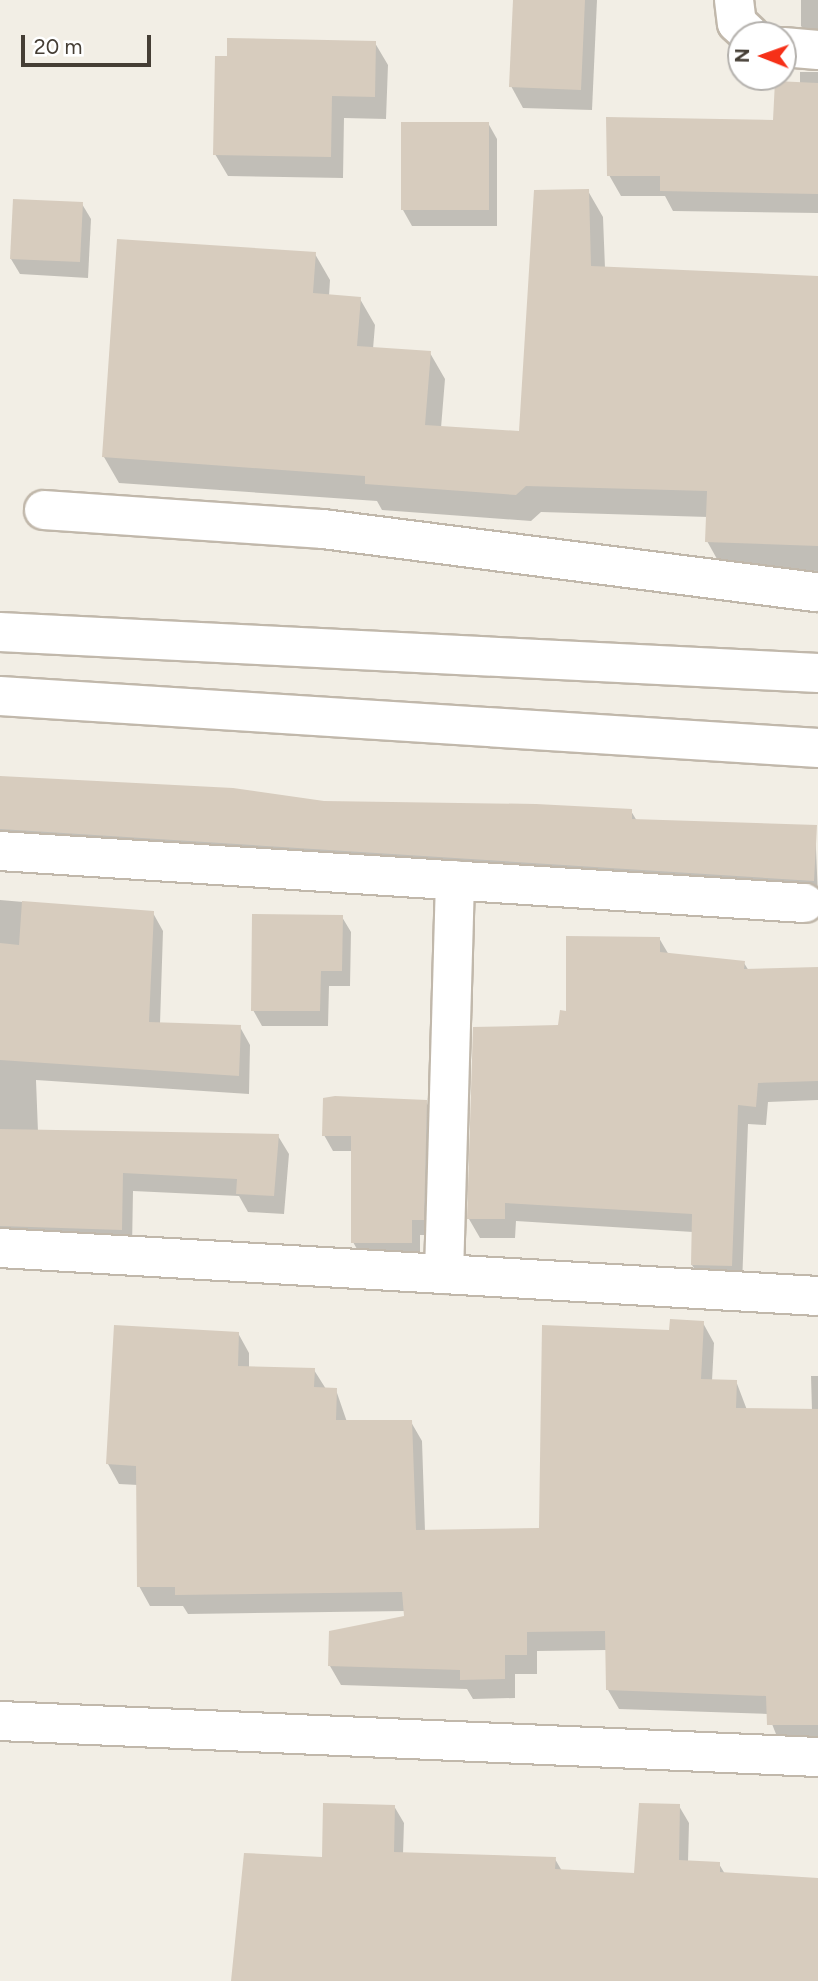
<!DOCTYPE html>
<html>
<head>
<meta charset="utf-8">
<style>
	body { margin:0 }
	#map { position:relative; width:818px; height:1981px; overflow:hidden; background:#f2eee5; font-family:Figtree,sans-serif }
	div>[style] { position:absolute }
	.shadow>* { inset:0; background:#0003 }
	.building>* { inset:0; background:#d7ccbe }
	.roads { filter:drop-shadow(2px 0 #c1b8ab) drop-shadow(-2px 0 #c1b8ab) drop-shadow(0 2px #c1b8ab) drop-shadow(0 -2px #c1b8ab) }
	.minor>* { height:38px; margin:-19px; padding:0 19px; transform-origin:19px; border-radius:19px; background:#fff }
	span { translate:-50% -50%; white-space:nowrap; text-align:center; line-height:1.15; -webkit-text-stroke:5px #fff; paint-order:stroke }
	.north { position:absolute; left:727px; top:21px; width:70px; height:70px; box-sizing:border-box; background:#fff; border:2px solid #b5b2ae; border-radius:50%; rotate:271deg; font-size:19px; font-weight:700; line-height:28px; text-align:center; color:#453e35 }
	.north::after { content:''; display:block; margin:auto; width:24px; height:32px; background:#f63018; clip-path:polygon(50% 0,100% 100%,50% 72%,0 100%) }
	.scale { position:absolute; left:21px; top:35px; width:130px; height:32px; box-sizing:border-box; border:4px solid #453e35; border-top:0; padding-left:9px; font-size:21px; line-height:24px; white-space:nowrap; color:#453e35; -webkit-text-stroke:5px #fff; paint-order:stroke }
</style>
</head>
<body>
<div id="map">
	<div class="shadow">
		<div style="clip-path:polygon(515px 0,597px 0,592px 110px,523px 108px,511px 86px)"></div>
		<div style="clip-path:polygon(801px 0,818px 0,818px 47px,801px 26px)"></div>
		<div style="clip-path:polygon(375px 43px,388px 65px,386px 119px,344px 118px,343px 178px,228px 176px,215px 154px)"></div>
		<div style="clip-path:polygon(800px 72px,818px 72px,818px 213px,673px 211px,665px 196px,621px 196px,609px 175px,774px 121px,800px 84px)"></div>
		<div style="clip-path:polygon(488px 123px,497px 139px,497px 226px,412px 226px,403px 210px)"></div>
		<div style="clip-path:polygon(588px 191px,603px 217px,605px 268px,818px 277px,818px 571px,722px 568px,707px 541px,708px 517px,541px 512px,531px 521px,382px 510px,377px 501px,119px 483px,104px 457px,315px 254px,330px 280px,329px 296px,360px 299px,375px 325px,373px 349px,430px 353px,445px 379px,441px 428px,520px 433px)"></div>
		<div style="clip-path:polygon(82px 204px,91px 219px,88px 278px,20px 274px,11px 259px)"></div>
		<div style="clip-path:polygon(0 779px,324px 803px,631px 811px,637px 821px,815px 826px,818px 896px,0 847px)"></div>
		<div style="clip-path:polygon(0 900px,153px 913px,163px 931px,160px 1024px,240px 1027px,250px 1045px,249px 1094px,36px 1080px,38px 1132px,278px 1136px,289px 1154px,284px 1214px,248px 1212px,239px 1196px,133px 1191px,132px 1248px,0 1246px)"></div>
		<div style="clip-path:polygon(342px 917px,351px 932px,350px 986px,329px 986px,328px 1026px,262px 1026px,253px 1010px)"></div>
		<div style="clip-path:polygon(659px 938px,669px 955px,744px 963px,749px 971px,818px 969px,818px 1100px,768px 1102px,766px 1125px,748px 1124px,742px 1285px,704px 1284px,692px 1265px,693px 1232px,516px 1221px,515px 1238px,480px 1238px,469px 1219px,568px 1013px)"></div>
		<div style="clip-path:polygon(426px 1102px,435px 1117px,432px 1235px,420px 1235px,420px 1258px,362px 1258px,353px 1242px,353px 1151px,333px 1151px,324px 1135px)"></div>
		<div style="clip-path:polygon(703px 1323px,714px 1343px,712px 1381px,736px 1381px,747px 1410px,812px 1411px,811px 1376px,818px 1376px,818px 1744px,780px 1744px,768px 1714px,619px 1709px,608px 1690px,607px 1650px,537px 1651px,537px 1674px,515px 1674px,515px 1698px,473px 1699px,467px 1689px,341px 1685px,330px 1666px,406px 1617px,406px 1611px,188px 1614px,183px 1606px,150px 1606px,139px 1586px,138px 1485px,119px 1484px,108px 1464px,238px 1333px,249px 1353px,249px 1368px,314px 1370px,326px 1389px,336px 1390px,347px 1422px,411px 1422px,422px 1441px,425px 1531px,541px 1530px,671px 1332px)"></div>
		<div style="clip-path:polygon(394px 1806px,404px 1823px,403px 1854px,555px 1859px,562px 1871px,636px 1874px,679px 1806px,689px 1823px,688px 1862px,719px 1864px,725px 1874px,818px 1880px,818px 1981px,235px 1981px,323px 1859px)"></div>
	</div>
	<div class="building">
		<div style="clip-path:polygon(513px 0,585px 0,581px 90px,509px 87px)"></div>
		<div style="clip-path:polygon(227px 38px,376px 41px,375px 97px,332px 96px,331px 157px,213px 155px,215px 56px,227px 56px)"></div>
		<div style="clip-path:polygon(775px 81px,818px 83px,818px 194px,660px 191px,660px 176px,607px 176px,606px 117px,773px 120px)"></div>
		<div style="clip-path:polygon(401px 122px,489px 122px,489px 210px,401px 210px)"></div>
		<div style="clip-path:polygon(589px 189px,591px 266px,818px 276px,818px 546px,705px 542px,707px 491px,526px 486px,516px 495px,365px 484px,365px 476px,102px 457px,117px 239px,316px 252px,313px 293px,361px 297px,357px 346px,431px 351px,425px 425px,519px 431px,534px 190px)"></div>
		<div style="clip-path:polygon(13px 199px,83px 202px,80px 262px,10px 259px)"></div>
		<div style="clip-path:polygon(0 776px,233px 788px,324px 801px,536px 804px,632px 809px,632px 819px,817px 825px,814px 881px,0 829px)"></div>
		<div style="clip-path:polygon(22px 901px,154px 911px,149px 1022px,241px 1025px,239px 1076px,0 1060px,0 943px,19px 945px)"></div>
		<div style="clip-path:polygon(252px 914px,343px 915px,342px 971px,321px 971px,320px 1011px,251px 1011px)"></div>
		<div style="clip-path:polygon(566px 936px,660px 937px,660px 952px,745px 961px,744px 969px,818px 967px,818px 1081px,758px 1083px,756px 1107px,738px 1105px,732px 1266px,691px 1265px,692px 1214px,505px 1203px,505px 1219px,467px 1219px,473px 1027px,558px 1025px,560px 1010px,566px 1011px)"></div>
		<div style="clip-path:polygon(335px 1096px,427px 1100px,424px 1220px,412px 1220px,412px 1243px,351px 1243px,351px 1136px,322px 1136px,323px 1098px)"></div>
		<div style="clip-path:polygon(0 1129px,279px 1134px,274px 1196px,236px 1194px,237px 1179px,123px 1173px,122px 1230px,0 1226px)"></div>
		<div style="clip-path:polygon(670px 1319px,704px 1321px,701px 1379px,737px 1380px,736px 1408px,818px 1409px,818px 1725px,767px 1725px,766px 1696px,606px 1690px,605px 1631px,527px 1632px,527px 1655px,505px 1655px,505px 1679px,460px 1680px,460px 1670px,328px 1666px,329px 1631px,404px 1616px,402px 1592px,175px 1595px,175px 1587px,137px 1587px,136px 1466px,106px 1464px,114px 1325px,239px 1332px,238px 1366px,315px 1368px,314px 1387px,337px 1388px,336px 1420px,412px 1420px,416px 1530px,539px 1528px,542px 1325px,669px 1330px)"></div>
		<div style="clip-path:polygon(323px 1803px,395px 1805px,394px 1852px,556px 1857px,555px 1869px,634px 1873px,639px 1803px,680px 1804px,679px 1860px,720px 1862px,720px 1872px,818px 1878px,818px 1981px,231px 1981px,244px 1853px,322px 1857px)"></div>
	</div>
	<div class="roads">
		<div class="minor">
			<div style="left:734px;top:0;width:23px;rotate:83deg"></div>
			<div style="left:737px;top:23px;width:18px;rotate:43deg"></div>
			<div style="left:783px;top:47px;width:35px;rotate:5deg"></div>
			<div style="left:44px;top:510px;width:280px;rotate:3.9deg"></div>
			<div style="left:323px;top:529px;width:499px;rotate:7.3deg"></div>
			<div style="left:0;top:632px;width:819px;rotate:2.87deg"></div>
			<div style="left:0;top:696px;width:820px;rotate:3.64deg"></div>
			<div style="left:0;top:851px;width:806px;rotate:3.7deg"></div>
			<div style="left:0;top:1248px;width:819px;rotate:3.36deg"></div>
			<div style="left:444px;top:1274px;width:394px;rotate:-88.4deg"></div>
			<div style="left:0;top:1721px;width:819px;rotate:2.52deg"></div>
		</div>
	</div>
	<div class="north">N</div>
	<div class="scale">20 m</div>
</div>
</body>
</html>
